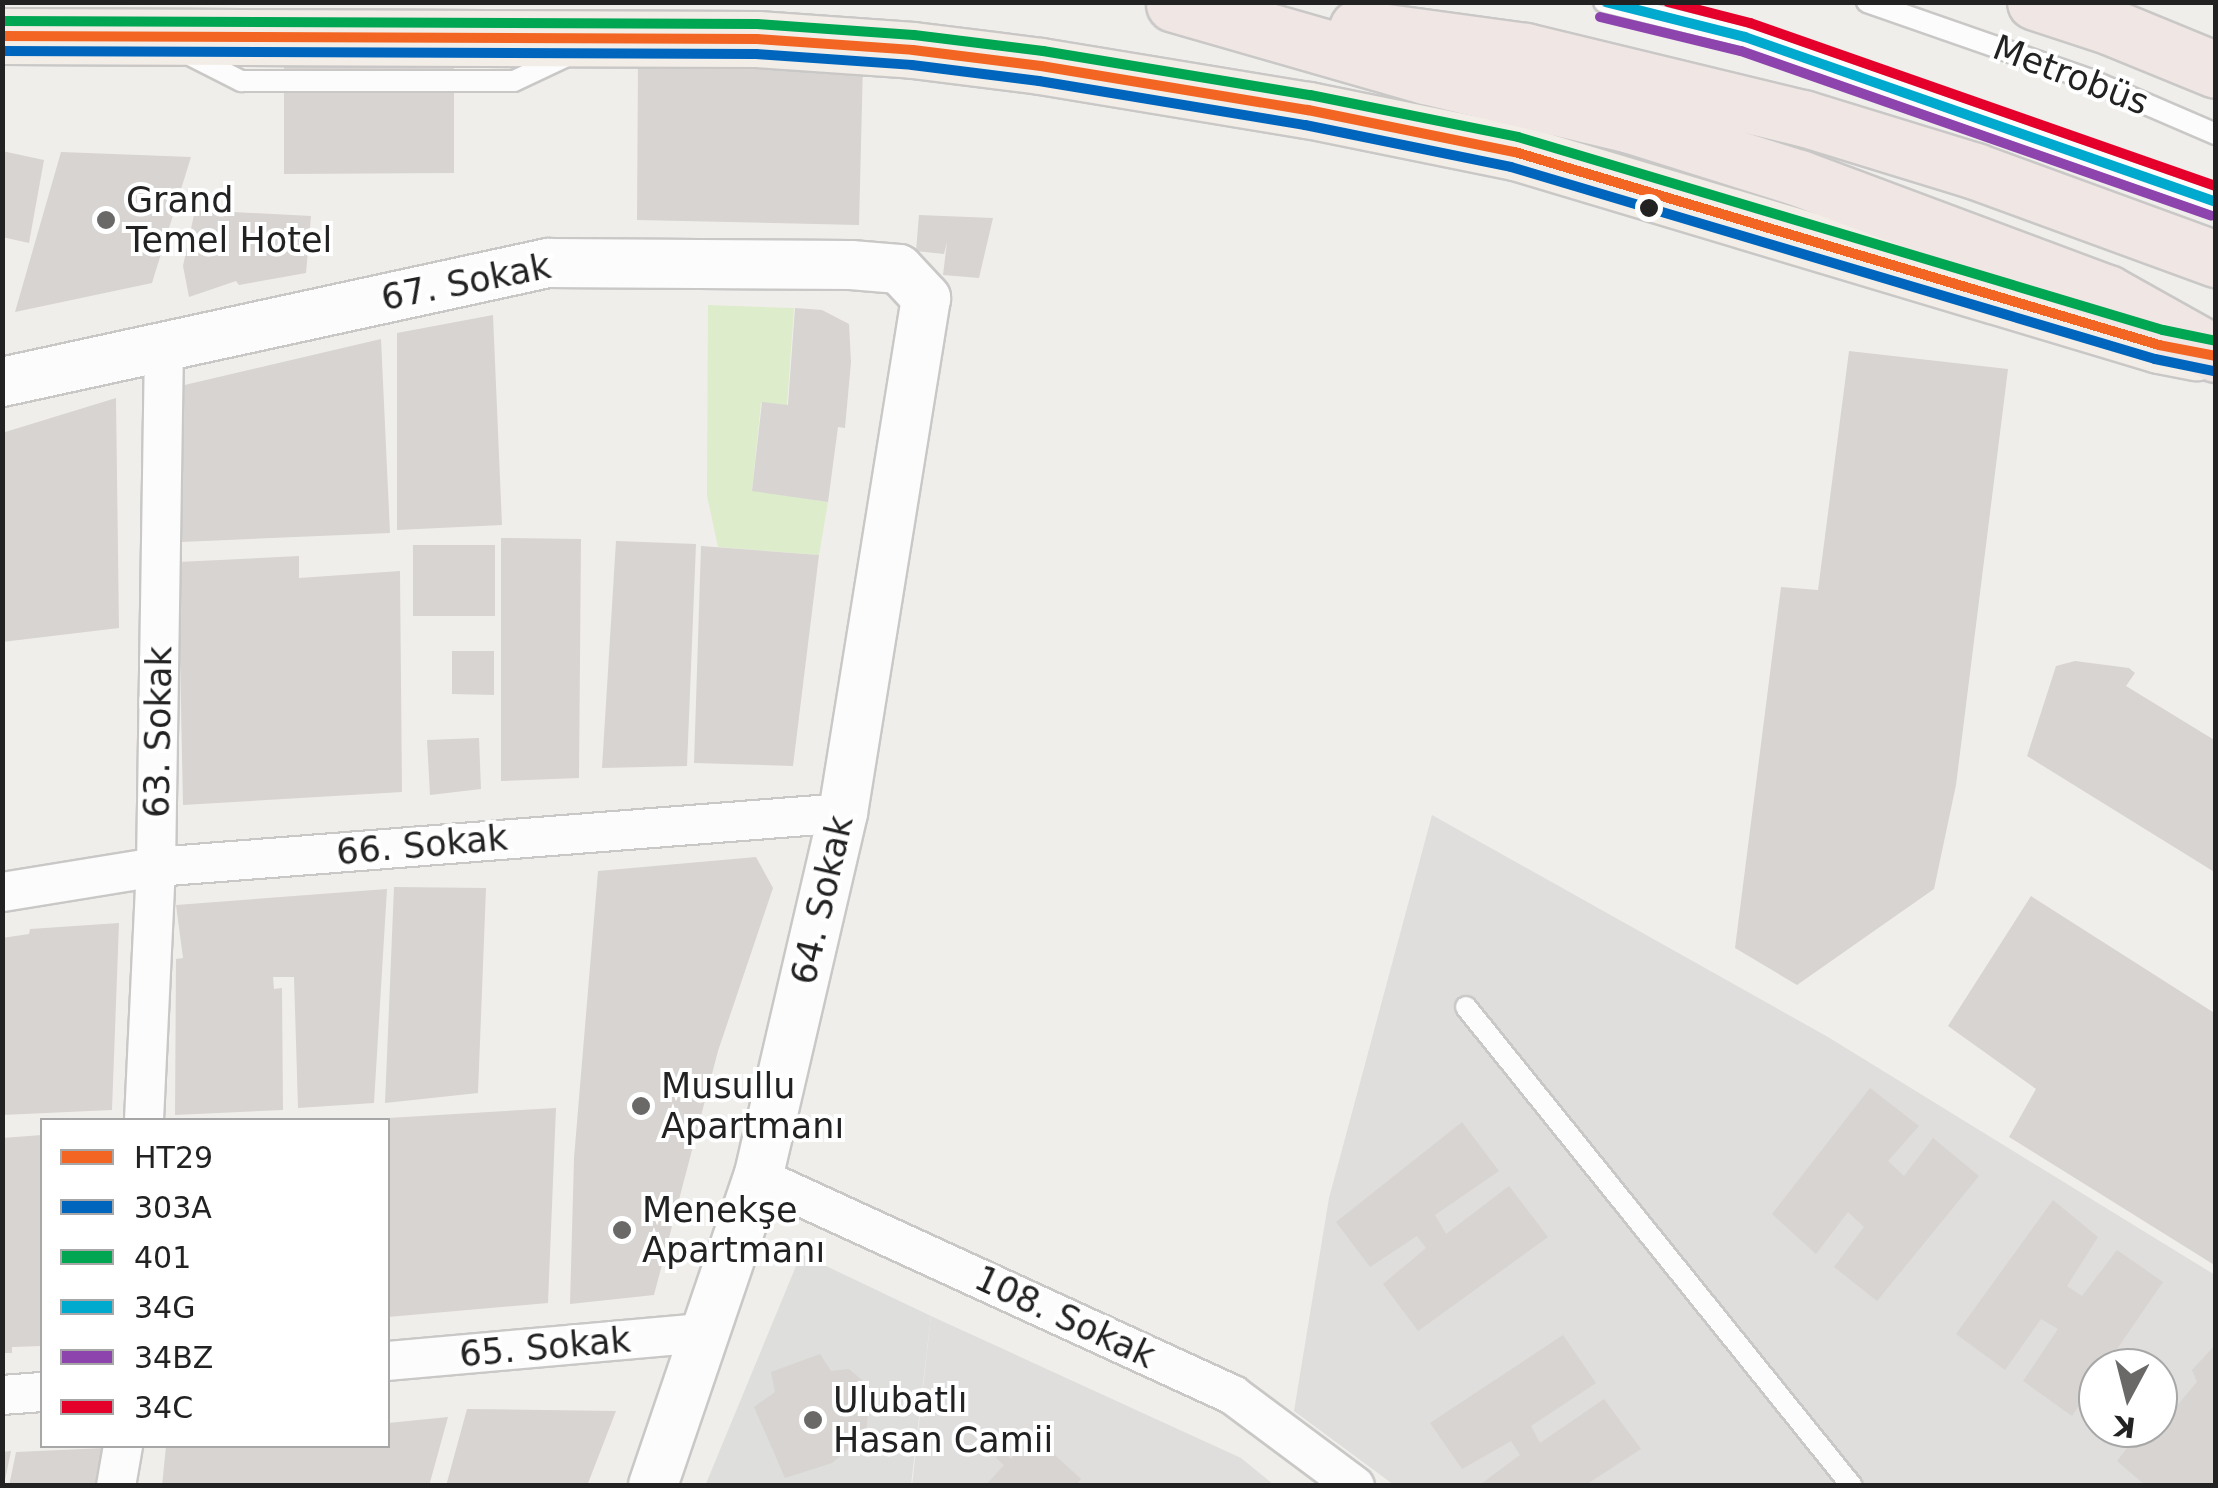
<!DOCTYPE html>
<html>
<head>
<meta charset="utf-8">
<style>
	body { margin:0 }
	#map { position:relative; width:2218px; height:1488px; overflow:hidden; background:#f0eeeb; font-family:"DejaVu Sans",sans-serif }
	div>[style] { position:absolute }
	.residential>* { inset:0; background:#dfdedc }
	.religious>* { inset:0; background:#dededc }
	.grass>* { inset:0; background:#ddeccb }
	.building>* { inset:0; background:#d7d4d2 }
	.roads { filter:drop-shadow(2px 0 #c9c8c7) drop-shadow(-2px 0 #c9c8c7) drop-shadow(0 2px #c9c8c7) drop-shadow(0 -2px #c9c8c7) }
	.service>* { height:20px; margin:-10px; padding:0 10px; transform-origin:10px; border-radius:10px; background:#fdfcfc }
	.minor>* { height:38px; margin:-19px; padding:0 19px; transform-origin:19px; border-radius:19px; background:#fdfcfc }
	.tertiary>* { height:48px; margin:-24px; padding:0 24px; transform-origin:24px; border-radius:24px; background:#fdfcfc }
	.primary>* { height:55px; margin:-27.5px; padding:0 27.5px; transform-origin:27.5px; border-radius:27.5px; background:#f3ede7 }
	.trunk>* { height:55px; margin:-27.5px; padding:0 27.5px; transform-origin:27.5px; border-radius:27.5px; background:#f0e6e4 }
	.bus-1>* { height:10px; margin:-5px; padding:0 5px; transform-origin:5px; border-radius:5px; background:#f26522 }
	.bus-2>* { height:10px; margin:-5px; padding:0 5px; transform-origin:5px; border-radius:5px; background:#0065bd }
	.bus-3>* { height:10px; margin:-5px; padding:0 5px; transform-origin:5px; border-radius:5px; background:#00a651 }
	.bus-4>* { height:10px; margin:-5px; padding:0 5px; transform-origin:5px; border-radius:5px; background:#00a9ce }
	.bus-5>* { height:10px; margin:-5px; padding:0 5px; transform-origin:5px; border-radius:5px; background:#8e44ad }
	.bus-6>* { height:10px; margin:-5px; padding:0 5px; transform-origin:5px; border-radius:5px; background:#e4002b }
	.dots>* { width:28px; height:28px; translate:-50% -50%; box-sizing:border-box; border:5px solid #fff; border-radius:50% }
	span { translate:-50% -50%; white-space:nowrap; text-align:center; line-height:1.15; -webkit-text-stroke:8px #fff; paint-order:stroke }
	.street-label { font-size:35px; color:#222 }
	.poi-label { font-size:35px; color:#222 }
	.left { translate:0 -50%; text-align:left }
	.frame { position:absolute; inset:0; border:5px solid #222; pointer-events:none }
	.legend { position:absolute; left:40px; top:1118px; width:350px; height:330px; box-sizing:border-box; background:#fff; border:2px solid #a7a7a7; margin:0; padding:12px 18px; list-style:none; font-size:30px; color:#222 }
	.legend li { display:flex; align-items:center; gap:20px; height:50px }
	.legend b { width:50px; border:2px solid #a7a7a7 }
	.north { position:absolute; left:2078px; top:1348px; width:100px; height:100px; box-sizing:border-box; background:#fff; border:2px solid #a7a7a7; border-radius:50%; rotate:187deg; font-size:28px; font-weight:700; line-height:40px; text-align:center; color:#222 }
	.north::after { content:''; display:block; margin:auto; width:35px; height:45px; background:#6a6968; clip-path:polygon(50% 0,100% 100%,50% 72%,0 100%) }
</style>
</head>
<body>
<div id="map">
	<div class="residential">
		<div style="clip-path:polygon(evenodd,1432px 815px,1828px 1037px,2215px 1275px,2215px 1485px,1394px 1485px,1294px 1411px,1329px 1198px,1432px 815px,2098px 1368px,2158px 1368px,2158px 1428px,2098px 1428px,2098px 1368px)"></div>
		<div style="clip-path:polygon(931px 1316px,1241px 1458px,1274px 1485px,912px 1486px)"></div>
	</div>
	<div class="religious">
		<div style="clip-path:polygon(801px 1254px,931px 1316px,911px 1485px,705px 1486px)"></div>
	</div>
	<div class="grass">
		<div style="clip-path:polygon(708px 305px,794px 308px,787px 405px,761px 403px,752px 490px,828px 502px,819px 555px,718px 547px,707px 496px)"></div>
	</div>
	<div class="building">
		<div style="clip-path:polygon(638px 55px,863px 64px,859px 225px,637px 220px)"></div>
		<div style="clip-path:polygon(454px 61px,454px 173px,284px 174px,284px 62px)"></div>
		<div style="clip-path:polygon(2px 151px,44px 160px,29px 243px,2px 237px)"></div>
		<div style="clip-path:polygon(61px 152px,191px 157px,152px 283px,15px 312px)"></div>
		<div style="clip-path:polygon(195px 210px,311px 216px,306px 273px,239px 285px,236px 281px,189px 297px,183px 266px)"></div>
		<div style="clip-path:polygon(919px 215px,993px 218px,979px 278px,943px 275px,947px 242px,944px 254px,916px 251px)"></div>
		<div style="clip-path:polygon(795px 308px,822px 310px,849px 324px,851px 362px,845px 428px,838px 427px,828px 502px,752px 491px,762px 402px,788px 405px)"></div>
		<div style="clip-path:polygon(493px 315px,502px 525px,397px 530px,397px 333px)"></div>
		<div style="clip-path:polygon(381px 339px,390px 533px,181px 542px,176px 387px)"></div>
		<div style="clip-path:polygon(1849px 351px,2008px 369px,1956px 785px,1934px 889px,1797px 985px,1735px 948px,1781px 587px,1818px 590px)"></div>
		<div style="clip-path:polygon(116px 398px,119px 628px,2px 642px,2px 433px)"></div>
		<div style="clip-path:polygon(501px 538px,581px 539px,579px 778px,501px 781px)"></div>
		<div style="clip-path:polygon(616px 541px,696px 544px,687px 766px,602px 768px)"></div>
		<div style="clip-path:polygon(413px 545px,495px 545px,495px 616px,413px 616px)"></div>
		<div style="clip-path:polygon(701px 546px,819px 555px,793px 766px,694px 763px)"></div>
		<div style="clip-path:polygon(299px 556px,299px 578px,400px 571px,402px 792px,183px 805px,178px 562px)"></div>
		<div style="clip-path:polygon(452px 651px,494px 651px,494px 695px,452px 694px)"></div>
		<div style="clip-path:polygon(2075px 661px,2129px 668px,2135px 673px,2126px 686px,2216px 741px,2216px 873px,2027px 756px,2056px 666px)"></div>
		<div style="clip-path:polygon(479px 738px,481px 789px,430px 795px,427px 740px)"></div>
		<div style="clip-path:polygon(756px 857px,773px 888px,718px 1051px,654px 1295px,570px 1304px,574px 1158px,598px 871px)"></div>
		<div style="clip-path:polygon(394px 887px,486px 888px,478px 1093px,385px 1103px)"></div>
		<div style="clip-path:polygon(387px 889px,374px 1103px,298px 1108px,294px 977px,273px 977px,274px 989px,282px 988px,283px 1110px,175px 1115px,176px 959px,183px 958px,176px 905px)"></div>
		<div style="clip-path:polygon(2031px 896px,2216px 1014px,2216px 1266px,2009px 1137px,2036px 1089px,1948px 1026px)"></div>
		<div style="clip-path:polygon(119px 923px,112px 1110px,2px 1115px,2px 938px,29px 934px,30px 929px)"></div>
		<div style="clip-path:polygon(1870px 1088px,1919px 1126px,1888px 1161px,1904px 1176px,1933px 1138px,1979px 1176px,1877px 1301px,1834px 1267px,1864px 1227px,1848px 1212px,1816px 1254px,1772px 1214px)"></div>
		<div style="clip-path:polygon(556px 1108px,548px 1303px,388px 1317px,388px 1118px)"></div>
		<div style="clip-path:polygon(1462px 1122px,1499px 1171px,1435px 1215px,1446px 1234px,1509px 1186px,1548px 1237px,1418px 1331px,1383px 1284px,1426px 1248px,1417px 1236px,1370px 1267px,1336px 1222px)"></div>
		<div style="clip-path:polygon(42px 1135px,42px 1346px,12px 1347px,12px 1353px,2px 1353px,2px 1138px)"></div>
		<div style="clip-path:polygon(2053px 1200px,2098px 1237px,2067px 1286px,2082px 1296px,2117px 1250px,2163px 1282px,2104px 1368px,2098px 1368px,2098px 1377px,2072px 1416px,2023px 1381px,2058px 1329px,2041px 1319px,2005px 1370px,1956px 1334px)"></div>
		<div style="clip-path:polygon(1563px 1335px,1596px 1383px,1531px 1426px,1540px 1443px,1604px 1399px,1641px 1449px,1584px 1486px,1478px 1486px,1520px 1455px,1511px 1441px,1462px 1469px,1430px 1423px)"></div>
		<div style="clip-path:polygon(2216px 1344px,2216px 1486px,2146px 1486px,2117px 1461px,2142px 1428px,2158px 1428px,2158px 1417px,2164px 1421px,2197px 1382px,2192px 1370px)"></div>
		<div style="clip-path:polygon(820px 1354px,831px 1371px,849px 1369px,870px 1387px,866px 1434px,832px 1463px,785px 1478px,754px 1407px,775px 1392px,771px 1372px)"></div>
		<div style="clip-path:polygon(467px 1409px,616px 1411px,587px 1486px,446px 1486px)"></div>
		<div style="clip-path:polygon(448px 1417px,429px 1486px,162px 1486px,166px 1446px,388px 1446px,388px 1423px)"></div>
		<div style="clip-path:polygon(1033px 1435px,1081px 1479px,1075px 1486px,985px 1486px,1004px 1465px,996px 1458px,1003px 1451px,1011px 1459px)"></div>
		<div style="clip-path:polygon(105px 1448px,97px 1486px,9px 1486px,16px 1452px)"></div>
		<div style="clip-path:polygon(11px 1451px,4px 1485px,2px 1484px,2px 1452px)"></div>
	</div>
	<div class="roads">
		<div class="service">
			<div style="left:1604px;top:2px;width:145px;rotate:13.9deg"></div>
			<div style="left:1745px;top:37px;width:499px;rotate:19.3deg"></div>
			<div style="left:1867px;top:2px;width:234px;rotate:19.2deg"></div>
			<div style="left:2088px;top:79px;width:139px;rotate:23.3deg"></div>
			<div style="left:186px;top:53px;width:62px;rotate:27deg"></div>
			<div style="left:241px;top:81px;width:273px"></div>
			<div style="left:514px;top:81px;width:61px;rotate:-25.3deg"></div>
			<div style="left:1466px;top:1007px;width:615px;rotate:51.14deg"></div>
		</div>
		<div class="minor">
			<div style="left:2px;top:892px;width:156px;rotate:-9.2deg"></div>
			<div style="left:156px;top:867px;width:689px;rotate:-4.49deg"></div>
			<div style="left:144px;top:1120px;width:253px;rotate:-87.3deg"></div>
			<div style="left:156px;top:867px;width:523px;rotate:-89.12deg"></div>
			<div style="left:758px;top:1177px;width:523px;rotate:24.65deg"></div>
			<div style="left:1233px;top:1395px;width:152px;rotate:36.7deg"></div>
			<div style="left:388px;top:1361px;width:316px;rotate:-5.1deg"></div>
			<div style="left:2px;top:1395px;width:40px;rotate:-4.3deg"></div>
			<div style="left:116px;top:1486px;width:41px;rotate:-80.1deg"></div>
		</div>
		<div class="tertiary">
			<div style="left:2px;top:382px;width:559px;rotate:-12.3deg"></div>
			<div style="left:548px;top:263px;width:303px;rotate:0.4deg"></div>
			<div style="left:851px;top:265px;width:48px;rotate:4.8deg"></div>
			<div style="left:899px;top:269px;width:40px;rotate:47deg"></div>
			<div style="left:926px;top:298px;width:522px;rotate:99.16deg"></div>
			<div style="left:843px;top:813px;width:374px;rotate:103.1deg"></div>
			<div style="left:758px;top:1177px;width:326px;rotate:108.8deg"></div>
		</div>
		<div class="primary">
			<div style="left:2px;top:36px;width:755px;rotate:0.23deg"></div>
			<div style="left:757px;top:39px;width:156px;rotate:4deg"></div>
			<div style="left:913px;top:50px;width:129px;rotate:7.1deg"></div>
			<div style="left:1041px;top:66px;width:271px;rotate:9.4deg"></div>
			<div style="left:1308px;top:110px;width:211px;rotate:11.5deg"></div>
			<div style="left:1515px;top:152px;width:672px;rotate:16.68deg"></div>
			<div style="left:2159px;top:345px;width:38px;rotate:11deg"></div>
		</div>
		<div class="trunk">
			<div style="left:2035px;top:2px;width:80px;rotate:18.2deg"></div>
			<div style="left:2111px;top:27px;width:113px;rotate:22.3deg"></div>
			<div style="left:1174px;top:4px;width:261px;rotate:16deg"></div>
			<div style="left:1425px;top:76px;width:211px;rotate:13.4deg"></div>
			<div style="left:1630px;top:125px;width:177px;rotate:17.4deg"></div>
			<div style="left:1799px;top:178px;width:329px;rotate:20.5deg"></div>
			<div style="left:2107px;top:293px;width:125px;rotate:29.2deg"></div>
			<div style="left:1357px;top:28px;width:170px;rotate:7.8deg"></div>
			<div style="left:1525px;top:51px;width:286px;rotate:13.6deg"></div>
			<div style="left:1803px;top:118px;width:180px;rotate:17.1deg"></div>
			<div style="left:1975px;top:171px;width:257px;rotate:20.1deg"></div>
		</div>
	</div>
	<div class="bus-1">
		<div style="left:2px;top:36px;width:755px;rotate:0.23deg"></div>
		<div style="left:757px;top:39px;width:156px;rotate:4deg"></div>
		<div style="left:913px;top:50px;width:129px;rotate:7.1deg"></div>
		<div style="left:1041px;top:66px;width:271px;rotate:9.4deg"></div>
		<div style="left:1308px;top:110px;width:211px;rotate:11.5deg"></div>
		<div style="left:1515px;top:152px;width:672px;rotate:16.68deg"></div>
		<div style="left:2159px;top:345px;width:58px;rotate:10.9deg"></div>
	</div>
	<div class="bus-2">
		<div style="left:2px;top:51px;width:754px;rotate:0.23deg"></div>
		<div style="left:756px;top:54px;width:156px;rotate:4deg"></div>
		<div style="left:912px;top:65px;width:128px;rotate:7.2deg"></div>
		<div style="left:1039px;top:81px;width:270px;rotate:9.4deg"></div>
		<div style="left:1305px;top:125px;width:210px;rotate:11.5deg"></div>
		<div style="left:1511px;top:167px;width:672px;rotate:16.6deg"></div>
		<div style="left:2155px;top:359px;width:59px;rotate:11.7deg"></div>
	</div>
	<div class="bus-3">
		<div style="left:2px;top:21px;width:755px;rotate:0.23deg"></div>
		<div style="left:757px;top:24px;width:157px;rotate:4deg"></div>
		<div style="left:914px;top:35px;width:130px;rotate:7.1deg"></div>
		<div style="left:1043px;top:51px;width:271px;rotate:9.4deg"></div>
		<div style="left:1310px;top:95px;width:212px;rotate:11.4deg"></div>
		<div style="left:1518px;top:137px;width:673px;rotate:16.66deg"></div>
		<div style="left:2163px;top:330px;width:54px;rotate:11.7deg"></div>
	</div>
	<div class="bus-4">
		<div style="left:1606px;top:2px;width:143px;rotate:14.1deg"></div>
		<div style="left:1745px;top:37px;width:499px;rotate:19.3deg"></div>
	</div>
	<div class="bus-5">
		<div style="left:1600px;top:17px;width:145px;rotate:13.6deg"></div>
		<div style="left:1741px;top:51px;width:498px;rotate:19.3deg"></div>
	</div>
	<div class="bus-6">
		<div style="left:1668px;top:2px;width:85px;rotate:14.4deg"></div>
		<div style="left:1750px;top:23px;width:494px;rotate:19.3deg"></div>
	</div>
	<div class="dots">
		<div style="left:1649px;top:208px;background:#222"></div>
		<div style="left:106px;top:220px;background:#6a6968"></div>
		<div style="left:641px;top:1106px;background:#6a6968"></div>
		<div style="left:622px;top:1230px;background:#6a6968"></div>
		<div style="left:813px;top:1420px;background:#6a6968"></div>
	</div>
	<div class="street-label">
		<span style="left:2071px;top:75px;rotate:21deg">Metrobüs</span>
		<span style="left:466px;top:282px;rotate:-11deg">67. Sokak</span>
		<span style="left:158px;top:732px;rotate:-89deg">63. Sokak</span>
		<span style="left:422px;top:845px;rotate:-5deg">66. Sokak</span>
		<span style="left:822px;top:900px;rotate:-77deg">64. Sokak</span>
		<span style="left:1065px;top:1317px;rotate:25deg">108. Sokak</span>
		<span style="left:545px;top:1347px;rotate:-5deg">65. Sokak</span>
	</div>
	<div class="poi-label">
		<span class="left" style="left:126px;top:220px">Grand<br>Temel Hotel</span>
		<span class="left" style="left:661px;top:1106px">Musullu<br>Apartmanı</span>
		<span class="left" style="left:642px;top:1230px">Menekşe<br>Apartmanı</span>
		<span class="left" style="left:833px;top:1420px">Ulubatlı<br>Hasan Camii</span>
	</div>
	<div class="frame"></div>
	<ul class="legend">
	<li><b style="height:12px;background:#f26522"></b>HT29</li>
	<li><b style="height:12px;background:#0065bd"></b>303A</li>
	<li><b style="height:12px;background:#00a651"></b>401</li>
	<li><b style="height:12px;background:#00a9ce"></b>34G</li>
	<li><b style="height:12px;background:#8e44ad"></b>34BZ</li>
	<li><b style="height:12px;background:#e4002b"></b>34C</li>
	</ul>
	<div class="north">K</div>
</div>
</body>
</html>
